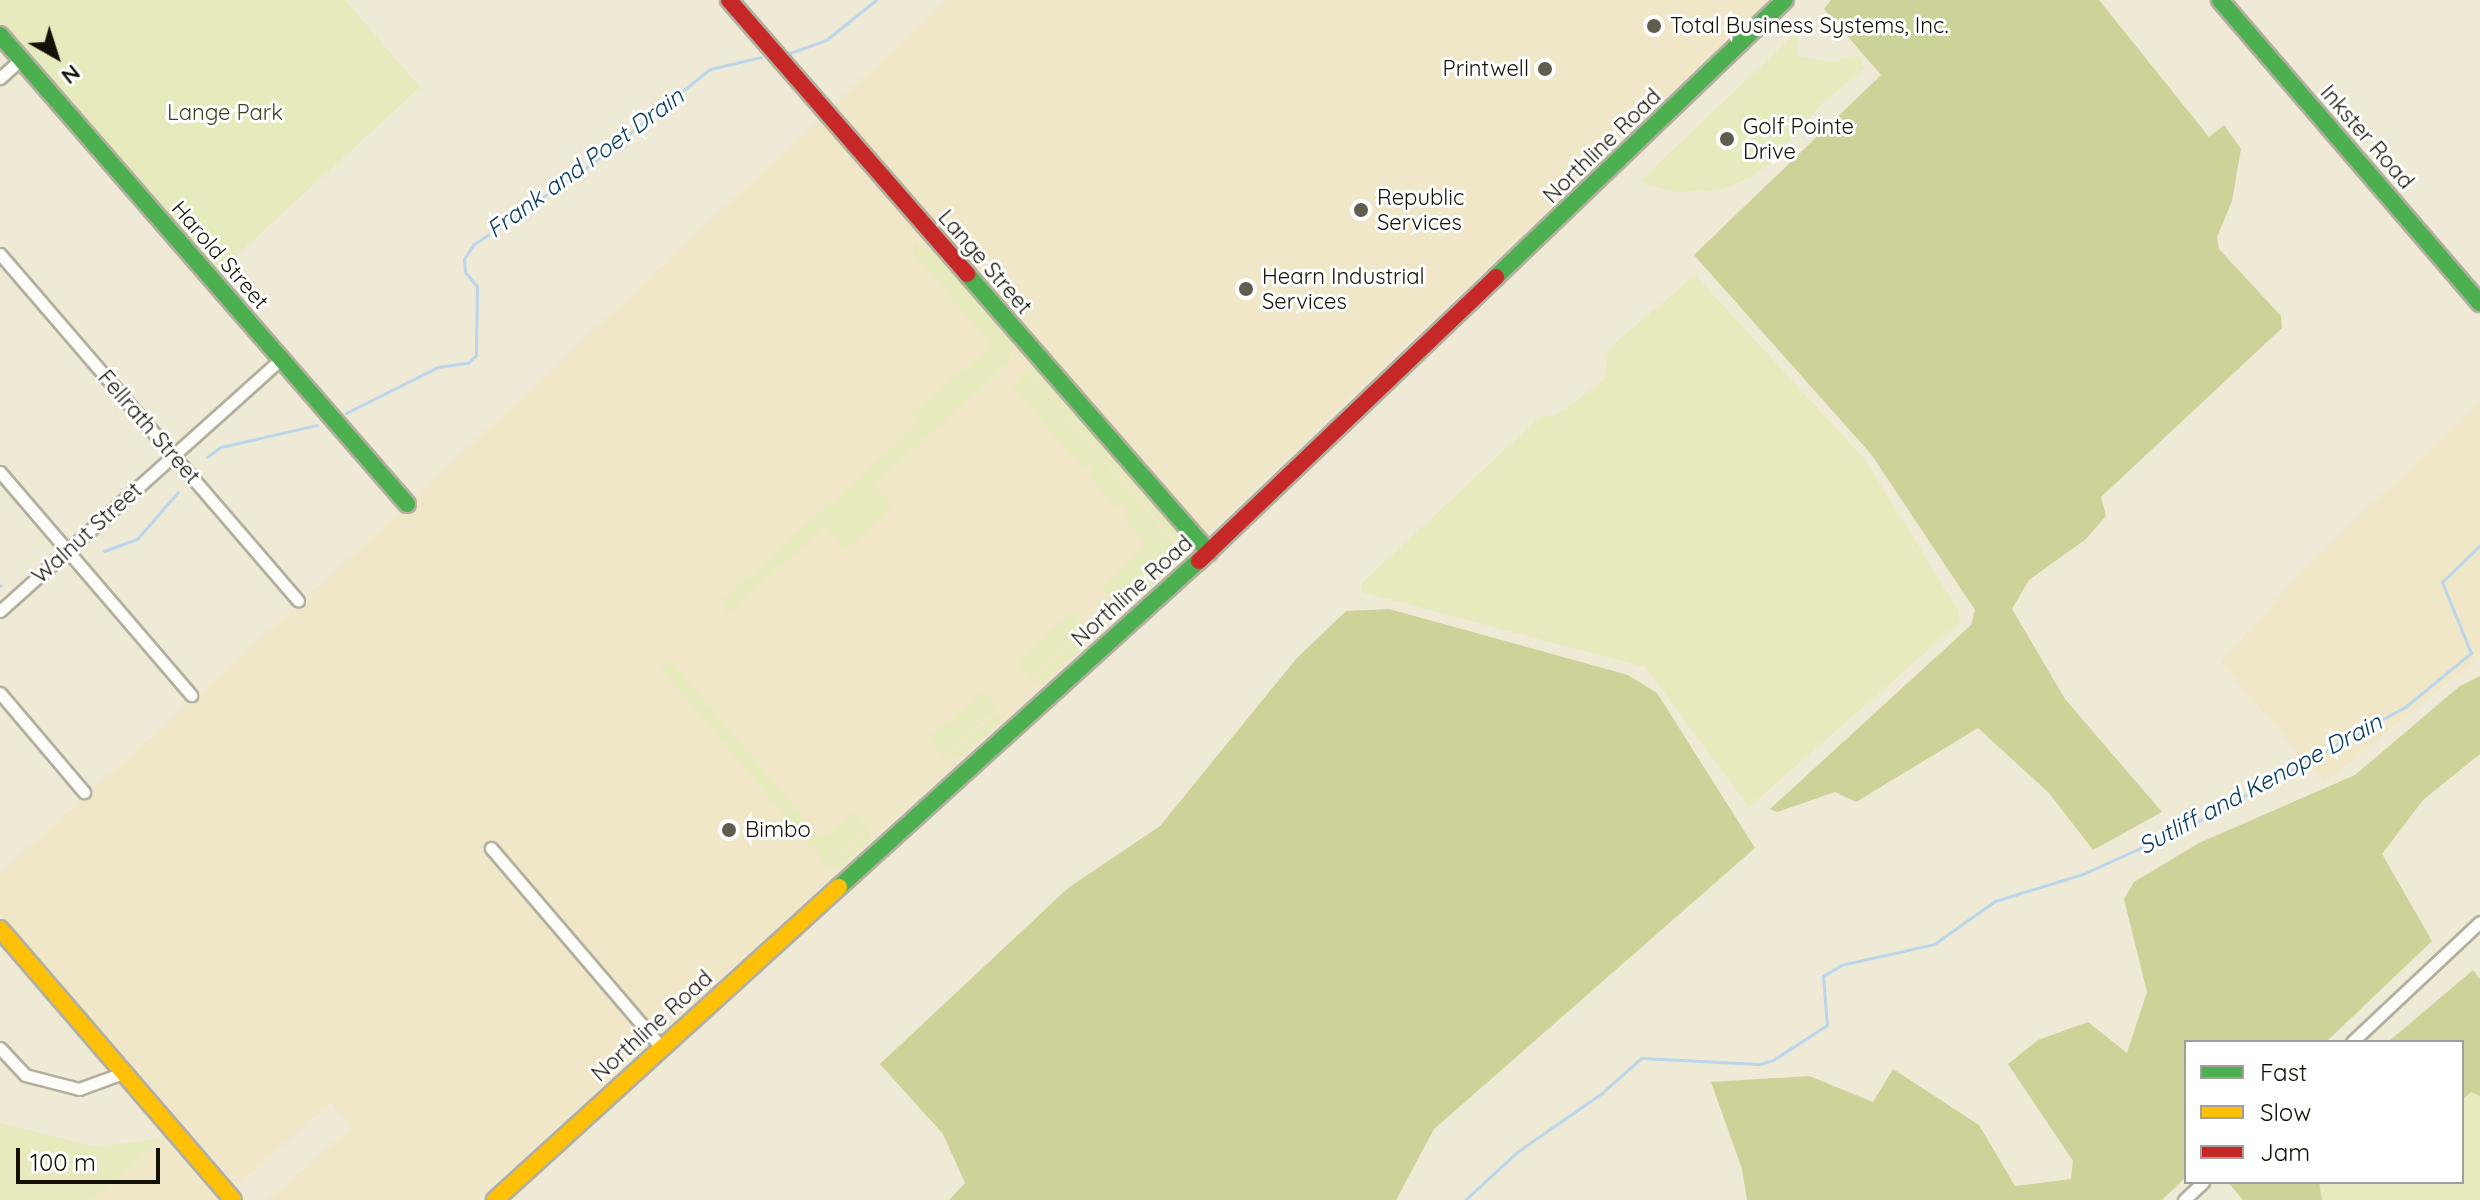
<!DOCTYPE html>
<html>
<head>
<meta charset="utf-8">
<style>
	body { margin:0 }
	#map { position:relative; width:2480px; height:1200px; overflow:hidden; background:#eeead6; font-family:Quicksand,sans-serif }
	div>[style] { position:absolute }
	.built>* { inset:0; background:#efe7c7 }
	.green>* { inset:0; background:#e6eabd }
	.forest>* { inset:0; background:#cdd298 }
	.stream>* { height:3px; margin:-1.5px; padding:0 1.5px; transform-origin:1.5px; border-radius:1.5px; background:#bbd5ea }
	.roads { filter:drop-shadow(2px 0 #b2af9f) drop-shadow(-2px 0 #b2af9f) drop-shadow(0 2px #b2af9f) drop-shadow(0 -2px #b2af9f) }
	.street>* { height:11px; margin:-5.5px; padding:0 5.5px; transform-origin:5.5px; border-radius:5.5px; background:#fcfcf9 }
	.fast>* { height:16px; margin:-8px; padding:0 8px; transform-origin:8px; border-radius:8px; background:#4caf50 }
	.slow>* { height:16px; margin:-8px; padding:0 8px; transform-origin:8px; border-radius:8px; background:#ffc107 }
	.jam>* { height:16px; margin:-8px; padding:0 8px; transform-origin:8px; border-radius:8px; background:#c62828 }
	.dots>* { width:22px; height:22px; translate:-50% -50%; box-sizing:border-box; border:4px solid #fff; border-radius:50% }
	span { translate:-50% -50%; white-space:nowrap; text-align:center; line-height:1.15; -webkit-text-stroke:6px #fff; paint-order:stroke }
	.poi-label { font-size:22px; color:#141005 }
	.left { translate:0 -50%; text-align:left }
	.right { translate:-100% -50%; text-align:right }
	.park-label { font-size:22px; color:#3c411b }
	.street-label { font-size:22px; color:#141005 }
	.water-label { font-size:24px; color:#063a63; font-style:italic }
	.legend { position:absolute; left:2184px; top:1040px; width:280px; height:144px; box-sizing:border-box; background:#fff; border:2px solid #a19f9b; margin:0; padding:10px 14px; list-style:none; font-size:24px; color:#141005 }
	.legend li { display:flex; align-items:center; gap:16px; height:40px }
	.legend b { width:40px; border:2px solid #a19f9b }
	.north { position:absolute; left:16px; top:16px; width:80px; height:80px; -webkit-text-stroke:6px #fff; paint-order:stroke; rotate:141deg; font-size:22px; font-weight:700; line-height:32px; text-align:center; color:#141005 }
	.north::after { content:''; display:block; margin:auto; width:28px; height:36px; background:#141005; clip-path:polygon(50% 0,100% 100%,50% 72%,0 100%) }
	.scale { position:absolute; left:16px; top:1148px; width:144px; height:36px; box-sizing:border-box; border:4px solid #141005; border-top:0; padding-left:10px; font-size:24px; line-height:28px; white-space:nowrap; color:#141005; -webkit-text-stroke:6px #fff; paint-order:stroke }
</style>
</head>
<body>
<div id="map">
	<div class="built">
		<div style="clip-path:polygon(946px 0,1768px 0,1160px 579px,476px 1200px,267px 1200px,352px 1127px,331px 1103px,237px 1185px,0 914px,0 873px,353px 555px)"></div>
		<div style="clip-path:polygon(2480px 402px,2480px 656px,2324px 783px,2221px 663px,2306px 566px)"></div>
		<div style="clip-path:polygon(162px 1138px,217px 1200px,91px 1200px)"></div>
	</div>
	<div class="green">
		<div style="clip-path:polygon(0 0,345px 0,420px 87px,215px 275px,0 30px)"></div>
		<div style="clip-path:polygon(1797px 32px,1797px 56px,1830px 62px,1859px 56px,1864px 69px,1824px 101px,1769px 164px,1752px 176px,1721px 190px,1676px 192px,1644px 184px,1641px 180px)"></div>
		<div style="clip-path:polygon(915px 243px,945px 260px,1015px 342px,1007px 364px,874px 484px,892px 506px,868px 530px,845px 550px,825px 527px,725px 615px,723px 600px,897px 444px,917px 423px,911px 414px,992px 346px,913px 253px)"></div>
		<div style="clip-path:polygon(1695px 275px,1865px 460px,1958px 610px,1960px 622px,1749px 807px,1645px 667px,1362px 592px,1361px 584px,1542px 415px,1554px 417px,1604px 380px,1608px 349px)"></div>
		<div style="clip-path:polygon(1034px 367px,1186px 538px,1179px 544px,1027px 369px)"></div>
		<div style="clip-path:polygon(1026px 371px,1177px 546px,1115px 602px,1103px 589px,1106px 583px,1147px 544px,1124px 517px,1128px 513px,1121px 504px,1116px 507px,1088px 475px,1094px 470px,1090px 464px,1083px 469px,1013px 387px)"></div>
		<div style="clip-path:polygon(1187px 541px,1184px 554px,1130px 604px,1117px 604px)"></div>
		<div style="clip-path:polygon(1071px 614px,1087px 627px,1030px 679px,1016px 662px)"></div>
		<div style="clip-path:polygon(1088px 630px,1087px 642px,1043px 683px,1032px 681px)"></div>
		<div style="clip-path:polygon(671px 661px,821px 839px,855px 812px,868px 827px,823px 867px,817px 852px,773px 801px,768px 802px,770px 797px,661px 669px)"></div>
		<div style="clip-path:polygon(984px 692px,997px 709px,943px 758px,929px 738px)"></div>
		<div style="clip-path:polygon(999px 711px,1000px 721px,959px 758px,945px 759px)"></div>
		<div style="clip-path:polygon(870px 828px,869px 840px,839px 868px,825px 869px)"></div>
		<div style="clip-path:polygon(2471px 1092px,2480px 1096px,2480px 1200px,2322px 1200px,2319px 1182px,2462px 1182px,2462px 1100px)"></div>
		<div style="clip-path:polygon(0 1123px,97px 1147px,162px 1138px,91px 1200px,0 1200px)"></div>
	</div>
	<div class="forest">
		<div style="clip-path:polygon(1831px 0,2099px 0,2209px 137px,2224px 125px,2241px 149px,2232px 201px,2217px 237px,2219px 249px,2281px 316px,2282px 328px,2101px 497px,2106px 516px,2086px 539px,2029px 580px,2012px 609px,2065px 699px,2162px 812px,2093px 850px,2049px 793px,1978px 728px,1856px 802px,1835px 792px,1777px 812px,1770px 809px,1971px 625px,1975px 610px,1871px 454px,1694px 255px,1881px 75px,1824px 9px)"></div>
		<div style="clip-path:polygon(1389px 609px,1628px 675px,1657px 693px,1755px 848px,1434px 1129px,1396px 1200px,949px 1200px,965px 1183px,943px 1134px,880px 1064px,1068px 888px,1160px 826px,1296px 659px,1346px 611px)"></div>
		<div style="clip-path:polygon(2480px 676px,2480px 754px,2423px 800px,2382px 854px,2432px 941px,2326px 1042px,2186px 1042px,2186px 1177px,2162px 1200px,1747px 1200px,1742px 1169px,1711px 1082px,1809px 1076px,1873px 1102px,1893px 1069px,1979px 1125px,2015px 1186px,2071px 1179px,2073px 1161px,2008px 1064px,2038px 1040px,2088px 1022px,2127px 1053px,2147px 992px,2124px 899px,2134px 882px,2199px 843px,2355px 775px,2460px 686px)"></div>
		<div style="clip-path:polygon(2473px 970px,2480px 979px,2480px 1096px,2471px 1092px,2462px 1100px,2462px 1042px,2388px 1042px)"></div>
		<div style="clip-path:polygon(2228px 1182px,2319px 1182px,2322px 1200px,2243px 1200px)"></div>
	</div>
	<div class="stream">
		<div style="left:787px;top:54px;width:41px;rotate:-19.7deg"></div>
		<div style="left:826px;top:40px;width:64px;rotate:-38.7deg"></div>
		<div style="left:346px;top:413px;width:103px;rotate:-26.6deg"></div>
		<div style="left:438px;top:367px;width:30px;rotate:-8deg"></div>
		<div style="left:468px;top:363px;width:11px;rotate:-45deg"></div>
		<div style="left:476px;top:355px;width:69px;rotate:-89.2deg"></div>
		<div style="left:477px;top:286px;width:18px;rotate:-131deg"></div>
		<div style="left:465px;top:272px;width:13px;rotate:-94deg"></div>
		<div style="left:464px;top:259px;width:17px;rotate:-57deg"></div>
		<div style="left:473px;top:245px;width:142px;rotate:-34.4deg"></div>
		<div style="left:590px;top:165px;width:154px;rotate:-38.7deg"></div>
		<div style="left:710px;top:69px;width:52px;rotate:-13.2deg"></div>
		<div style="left:207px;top:457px;width:17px;rotate:-36deg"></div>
		<div style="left:221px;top:447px;width:98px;rotate:-12.9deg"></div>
		<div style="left:104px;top:551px;width:35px;rotate:-20deg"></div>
		<div style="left:137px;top:539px;width:62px;rotate:-48.9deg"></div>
		<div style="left:0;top:586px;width:1px;rotate:-45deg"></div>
		<div style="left:1465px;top:1200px;width:71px;rotate:-42.7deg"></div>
		<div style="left:1517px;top:1152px;width:103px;rotate:-34.8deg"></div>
		<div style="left:1602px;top:1093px;width:52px;rotate:-41.9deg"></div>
		<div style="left:1641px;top:1058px;width:119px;rotate:2.9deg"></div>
		<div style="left:1760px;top:1064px;width:14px;rotate:-17deg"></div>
		<div style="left:1773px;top:1060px;width:64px;rotate:-32.9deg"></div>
		<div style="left:1827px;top:1025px;width:49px;rotate:-94.7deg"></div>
		<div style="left:1823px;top:976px;width:21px;rotate:-31deg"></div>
		<div style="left:1841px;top:965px;width:95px;rotate:-12.7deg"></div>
		<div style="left:1934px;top:944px;width:75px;rotate:-35.2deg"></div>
		<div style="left:1995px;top:901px;width:92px;rotate:-17.1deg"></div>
		<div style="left:2083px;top:874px;width:121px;rotate:-24.4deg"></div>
		<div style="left:2193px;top:824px;width:242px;rotate:-28.9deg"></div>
		<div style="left:2405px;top:707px;width:85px;rotate:-39.3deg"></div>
		<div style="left:2471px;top:653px;width:77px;rotate:-112.2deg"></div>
		<div style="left:2442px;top:582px;width:53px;rotate:-44.2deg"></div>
	</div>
	<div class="roads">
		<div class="street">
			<div style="left:0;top:78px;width:28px;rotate:-42deg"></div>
			<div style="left:0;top:254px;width:457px;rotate:49.3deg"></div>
			<div style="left:0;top:472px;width:294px;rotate:49.4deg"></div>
			<div style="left:0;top:611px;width:377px;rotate:-41.9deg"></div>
			<div style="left:0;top:693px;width:130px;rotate:49.7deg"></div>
			<div style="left:491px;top:848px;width:262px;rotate:49.5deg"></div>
			<div style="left:2352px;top:1042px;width:175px;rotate:-43.2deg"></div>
			<div style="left:0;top:1048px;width:37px;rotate:47deg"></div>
			<div style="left:25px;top:1075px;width:56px;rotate:14.5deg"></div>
			<div style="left:79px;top:1089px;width:47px;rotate:-20deg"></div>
			<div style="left:2184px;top:1200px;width:26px;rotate:-43deg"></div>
		</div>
		<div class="fast">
			<div style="left:2220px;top:0;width:399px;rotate:49.4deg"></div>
			<div style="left:0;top:35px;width:621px;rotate:49.05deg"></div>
			<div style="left:967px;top:274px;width:369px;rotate:49deg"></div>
			<div style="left:1496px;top:277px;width:400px;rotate:-43.8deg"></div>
			<div style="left:839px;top:887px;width:486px;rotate:-42.2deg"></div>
		</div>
		<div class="slow">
			<div style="left:0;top:929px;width:357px;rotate:49.3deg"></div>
			<div style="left:495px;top:1200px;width:465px;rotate:-42.3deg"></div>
		</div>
		<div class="jam">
			<div style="left:729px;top:0;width:363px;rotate:49deg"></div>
			<div style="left:1199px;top:561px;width:411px;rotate:-43.7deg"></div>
		</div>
	</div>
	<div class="dots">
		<div style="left:1654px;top:26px;background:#605c4e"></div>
		<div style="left:1545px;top:69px;background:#605c4e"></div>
		<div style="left:1727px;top:139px;background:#605c4e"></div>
		<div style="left:1361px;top:210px;background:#605c4e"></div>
		<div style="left:1246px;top:289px;background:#605c4e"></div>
		<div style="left:729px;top:830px;background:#605c4e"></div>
	</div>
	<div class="poi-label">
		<span class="left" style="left:1670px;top:26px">Total Business Systems, Inc.</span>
		<span class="right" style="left:1529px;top:69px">Printwell</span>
		<span class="left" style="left:1743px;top:139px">Golf Pointe<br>Drive</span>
		<span class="left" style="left:1377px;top:210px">Republic<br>Services</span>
		<span class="left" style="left:1262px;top:289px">Hearn Industrial<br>Services</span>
		<span class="left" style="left:745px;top:830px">Bimbo</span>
	</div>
	<div class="park-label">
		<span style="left:225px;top:113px">Lange Park</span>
	</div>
	<div class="street-label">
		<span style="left:2367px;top:137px;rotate:49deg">Inkster Road</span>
		<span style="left:1602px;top:146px;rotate:-44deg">Northline Road</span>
		<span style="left:220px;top:255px;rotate:49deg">Harold Street</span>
		<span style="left:985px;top:262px;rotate:49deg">Lange Street</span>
		<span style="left:149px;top:427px;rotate:49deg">Fellrath Street</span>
		<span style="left:87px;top:533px;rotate:-42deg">Walnut Street</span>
		<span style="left:1132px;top:591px;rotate:-42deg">Northline Road</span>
		<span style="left:652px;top:1026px;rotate:-42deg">Northline Road</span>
	</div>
	<div class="water-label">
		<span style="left:585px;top:163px;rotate:-36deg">Frank and Poet Drain</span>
		<span style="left:2260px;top:784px;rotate:-28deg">Sutliff and Kenope Drain</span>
	</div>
	<ul class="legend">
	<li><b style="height:10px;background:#4caf50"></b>Fast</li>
	<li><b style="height:10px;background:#ffc107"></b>Slow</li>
	<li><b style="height:10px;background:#c62828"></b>Jam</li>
	</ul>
	<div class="north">N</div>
	<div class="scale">100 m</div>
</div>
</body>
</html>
